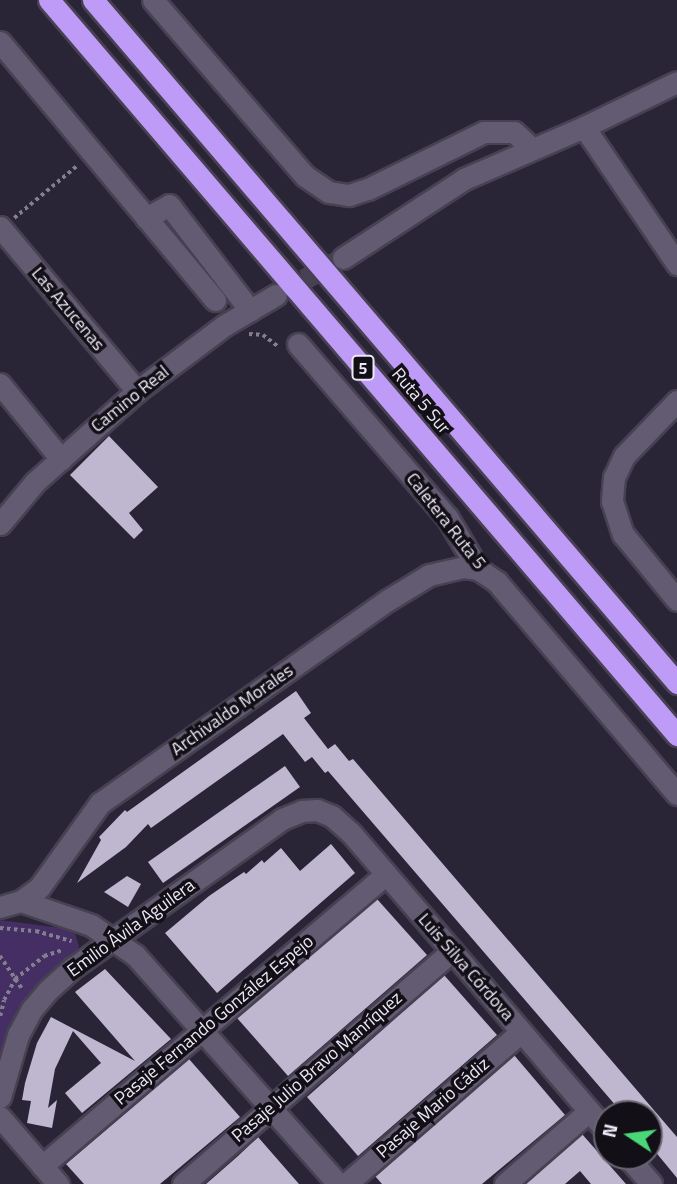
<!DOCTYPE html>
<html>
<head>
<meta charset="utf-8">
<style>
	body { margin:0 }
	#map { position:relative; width:677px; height:1184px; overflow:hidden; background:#2a2437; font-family:"Titillium Web",sans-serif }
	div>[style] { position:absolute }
	.green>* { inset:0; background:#442e63 }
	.building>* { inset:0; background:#bfb6cf }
	.minor-tunnel>* { height:21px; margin-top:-10.5px; transform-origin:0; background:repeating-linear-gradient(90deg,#474154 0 21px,transparent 0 31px) }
	.path>* { height:3.5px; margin-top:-1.75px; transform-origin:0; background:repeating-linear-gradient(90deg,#847f8f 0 3.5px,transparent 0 7px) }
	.roads { filter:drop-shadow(2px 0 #474152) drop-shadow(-2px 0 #474152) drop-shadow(0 2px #474152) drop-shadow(0 -2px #474152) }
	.minor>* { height:21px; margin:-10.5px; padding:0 10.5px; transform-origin:10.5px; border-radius:10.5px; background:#625b71 }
	.highway>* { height:21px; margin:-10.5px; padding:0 10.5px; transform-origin:10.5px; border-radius:10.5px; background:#be9bf7 }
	span { translate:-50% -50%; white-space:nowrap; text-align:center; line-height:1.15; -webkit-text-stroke:7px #120f17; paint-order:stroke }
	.shield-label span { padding:2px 5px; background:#120f17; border:2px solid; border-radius:5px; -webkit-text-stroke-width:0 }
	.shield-label { font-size:16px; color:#ede8f6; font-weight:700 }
	.street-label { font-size:18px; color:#ede8f6 }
	.north { position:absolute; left:593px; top:1100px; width:70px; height:70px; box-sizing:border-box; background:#120f17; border:2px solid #6a6670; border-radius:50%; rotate:283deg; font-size:19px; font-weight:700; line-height:28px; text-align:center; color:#ede8f6 }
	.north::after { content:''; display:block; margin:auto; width:24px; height:32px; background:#49d778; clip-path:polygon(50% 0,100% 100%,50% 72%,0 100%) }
</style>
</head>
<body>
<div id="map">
	<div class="green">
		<div style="clip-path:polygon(0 920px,61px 928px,75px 934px,79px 946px,75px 954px,42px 981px,27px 999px,0 1061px)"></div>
	</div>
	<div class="building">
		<div style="clip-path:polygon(109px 436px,158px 487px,129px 513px,143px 530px,134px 539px,70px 475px)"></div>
		<div style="clip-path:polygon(296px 691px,311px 713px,304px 718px,328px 749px,335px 744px,349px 761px,353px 759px,677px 1137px,677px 1178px,649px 1144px,649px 1114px,623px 1114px,328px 771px,325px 773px,312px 757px,305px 762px,283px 734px,151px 828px,148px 824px,126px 847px,77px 883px,101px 840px,99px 837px,125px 810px,127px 812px)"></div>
		<div style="clip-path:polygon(285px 766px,300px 787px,163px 883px,148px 862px)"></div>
		<div style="clip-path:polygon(331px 844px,355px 873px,217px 993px,165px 933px,209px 896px,244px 872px,246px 874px,262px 860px,264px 863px,281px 848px,300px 871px)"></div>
		<div style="clip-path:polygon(127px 876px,141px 884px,128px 907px,104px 892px)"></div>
		<div style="clip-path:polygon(377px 899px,427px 955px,288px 1076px,237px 1018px)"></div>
		<div style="clip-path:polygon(105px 969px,171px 1039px,82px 1113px,65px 1093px,101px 1063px,73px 1031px,55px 1069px,48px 1108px,57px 1100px,52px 1128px,27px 1123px,31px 1101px,22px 1100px,25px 1083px,37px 1043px,51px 1017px,135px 1061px,75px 992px)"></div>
		<div style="clip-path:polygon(444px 975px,497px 1035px,358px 1156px,307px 1097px)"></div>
		<div style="clip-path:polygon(514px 1055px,565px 1115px,482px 1184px,382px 1184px,375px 1176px)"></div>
		<div style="clip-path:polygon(189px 1059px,240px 1117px,160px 1184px,84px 1184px,66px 1164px)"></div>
		<div style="clip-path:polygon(582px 1134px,626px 1184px,591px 1184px,580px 1171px,565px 1184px,526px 1184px)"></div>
		<div style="clip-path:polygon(258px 1137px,299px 1184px,206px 1184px,238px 1156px)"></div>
	</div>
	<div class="minor-tunnel">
		<div style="left:277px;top:294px;width:75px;rotate:-28.6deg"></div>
	</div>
	<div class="path">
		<div style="left:14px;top:218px;width:83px;rotate:-39.6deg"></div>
		<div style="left:249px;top:334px;width:14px;rotate:4deg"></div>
		<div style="left:263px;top:335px;width:20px;rotate:37deg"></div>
		<div style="left:0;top:928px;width:36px;rotate:5deg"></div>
		<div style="left:36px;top:931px;width:37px;rotate:16deg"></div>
		<div style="left:0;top:956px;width:41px;rotate:55.9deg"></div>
		<div style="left:0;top:1016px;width:16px;rotate:-76deg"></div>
		<div style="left:4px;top:1000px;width:24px;rotate:-62deg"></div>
		<div style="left:15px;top:979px;width:37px;rotate:-38deg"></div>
		<div style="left:44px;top:956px;width:20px;rotate:-18deg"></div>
	</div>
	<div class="roads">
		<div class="minor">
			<div style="left:153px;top:0;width:233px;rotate:49.2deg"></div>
			<div style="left:305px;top:176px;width:29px;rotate:34deg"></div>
			<div style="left:329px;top:192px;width:20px;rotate:9deg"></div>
			<div style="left:349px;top:195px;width:20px;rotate:-18deg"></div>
			<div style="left:368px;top:189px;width:129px;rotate:-26.2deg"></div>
			<div style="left:484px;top:132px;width:30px"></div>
			<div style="left:514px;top:132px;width:25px;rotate:43deg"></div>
			<div style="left:0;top:42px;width:336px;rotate:50.2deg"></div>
			<div style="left:584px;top:127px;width:166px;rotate:55.8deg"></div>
			<div style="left:146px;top:218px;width:26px;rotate:-29deg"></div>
			<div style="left:169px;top:205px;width:133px;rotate:52.4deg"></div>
			<div style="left:0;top:227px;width:214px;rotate:50.1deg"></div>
			<div style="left:343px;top:258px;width:145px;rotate:-33.1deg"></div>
			<div style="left:464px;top:179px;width:131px;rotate:-23.4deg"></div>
			<div style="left:584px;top:127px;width:103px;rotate:-25.8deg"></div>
			<div style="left:298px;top:344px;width:228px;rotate:49.3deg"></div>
			<div style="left:447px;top:517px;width:61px;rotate:59.2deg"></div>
			<div style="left:478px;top:569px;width:23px;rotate:34deg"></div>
			<div style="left:497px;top:582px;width:278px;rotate:49.7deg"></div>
			<div style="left:0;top:384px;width:97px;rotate:50.9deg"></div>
			<div style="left:677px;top:401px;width:76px;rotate:133.9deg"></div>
			<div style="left:624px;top:456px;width:23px;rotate:115deg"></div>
			<div style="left:614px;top:477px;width:24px;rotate:95deg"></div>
			<div style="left:612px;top:501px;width:35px;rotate:72deg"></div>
			<div style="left:623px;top:534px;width:85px;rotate:50.7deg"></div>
			<div style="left:0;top:524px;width:55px;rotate:-50.2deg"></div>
			<div style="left:35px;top:482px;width:137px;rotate:-41.7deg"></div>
			<div style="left:137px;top:391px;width:110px;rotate:-36.9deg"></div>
			<div style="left:225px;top:325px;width:59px;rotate:-30.5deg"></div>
			<div style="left:21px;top:901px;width:74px;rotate:18.9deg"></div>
			<div style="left:91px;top:925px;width:53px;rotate:34.3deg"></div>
			<div style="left:135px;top:955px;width:306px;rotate:48.4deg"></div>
			<div style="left:0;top:907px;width:22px;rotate:-16deg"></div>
			<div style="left:21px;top:901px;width:22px;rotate:-36deg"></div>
			<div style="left:39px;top:888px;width:105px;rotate:-54.3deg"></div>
			<div style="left:100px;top:803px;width:352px;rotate:-35.2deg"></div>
			<div style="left:388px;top:600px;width:48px;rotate:-31.4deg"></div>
			<div style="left:429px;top:575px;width:35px;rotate:-13deg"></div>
			<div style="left:463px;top:567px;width:15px;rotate:8deg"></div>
			<div style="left:0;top:1097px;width:65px;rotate:-73.8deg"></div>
			<div style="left:18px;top:1035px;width:30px;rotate:-62deg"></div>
			<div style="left:32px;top:1009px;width:23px;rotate:-50deg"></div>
			<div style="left:47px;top:991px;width:36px;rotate:-42deg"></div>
			<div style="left:74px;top:967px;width:255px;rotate:-35.4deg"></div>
			<div style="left:282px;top:819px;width:22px;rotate:-22deg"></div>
			<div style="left:302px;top:811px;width:15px;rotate:-4deg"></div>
			<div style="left:317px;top:810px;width:16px;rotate:22deg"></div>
			<div style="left:332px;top:816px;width:25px;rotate:42deg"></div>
			<div style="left:351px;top:833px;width:394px;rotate:49.4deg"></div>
			<div style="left:0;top:1117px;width:89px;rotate:49.1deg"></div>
			<div style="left:627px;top:1156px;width:37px;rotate:49deg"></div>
			<div style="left:42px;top:1166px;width:451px;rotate:-40.3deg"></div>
			<div style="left:183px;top:1184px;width:356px;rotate:-40.9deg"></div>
			<div style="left:346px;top:1184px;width:232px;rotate:-41deg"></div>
			<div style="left:505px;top:1184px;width:111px;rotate:-41deg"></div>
		</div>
		<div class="highway">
			<div style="left:49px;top:0;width:967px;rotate:49.49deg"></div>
			<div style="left:93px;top:0;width:899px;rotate:49.47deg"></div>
		</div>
	</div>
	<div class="shield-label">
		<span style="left:363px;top:368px">5</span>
	</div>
	<div class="street-label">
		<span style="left:68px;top:309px;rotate:50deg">Las Azucenas</span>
		<span style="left:130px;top:399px;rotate:-39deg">Camino Real</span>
		<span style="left:421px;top:401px;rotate:50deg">Ruta 5 Sur</span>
		<span style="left:446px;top:521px;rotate:52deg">Caletera Ruta 5</span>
		<span style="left:232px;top:710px;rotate:-35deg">Archivaldo Morales</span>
		<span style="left:131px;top:928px;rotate:-36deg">Emilio Ávila Aguilera</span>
		<span style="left:466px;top:967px;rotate:49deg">Luis Silva Córdova</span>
		<span style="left:214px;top:1020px;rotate:-40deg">Pasaje Fernando González Espejo</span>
		<span style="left:317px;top:1067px;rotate:-41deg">Pasaje Julio Bravo Manríquez</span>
		<span style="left:433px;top:1108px;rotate:-41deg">Pasaje Mario Cádiz</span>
	</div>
	<div class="north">N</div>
</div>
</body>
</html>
